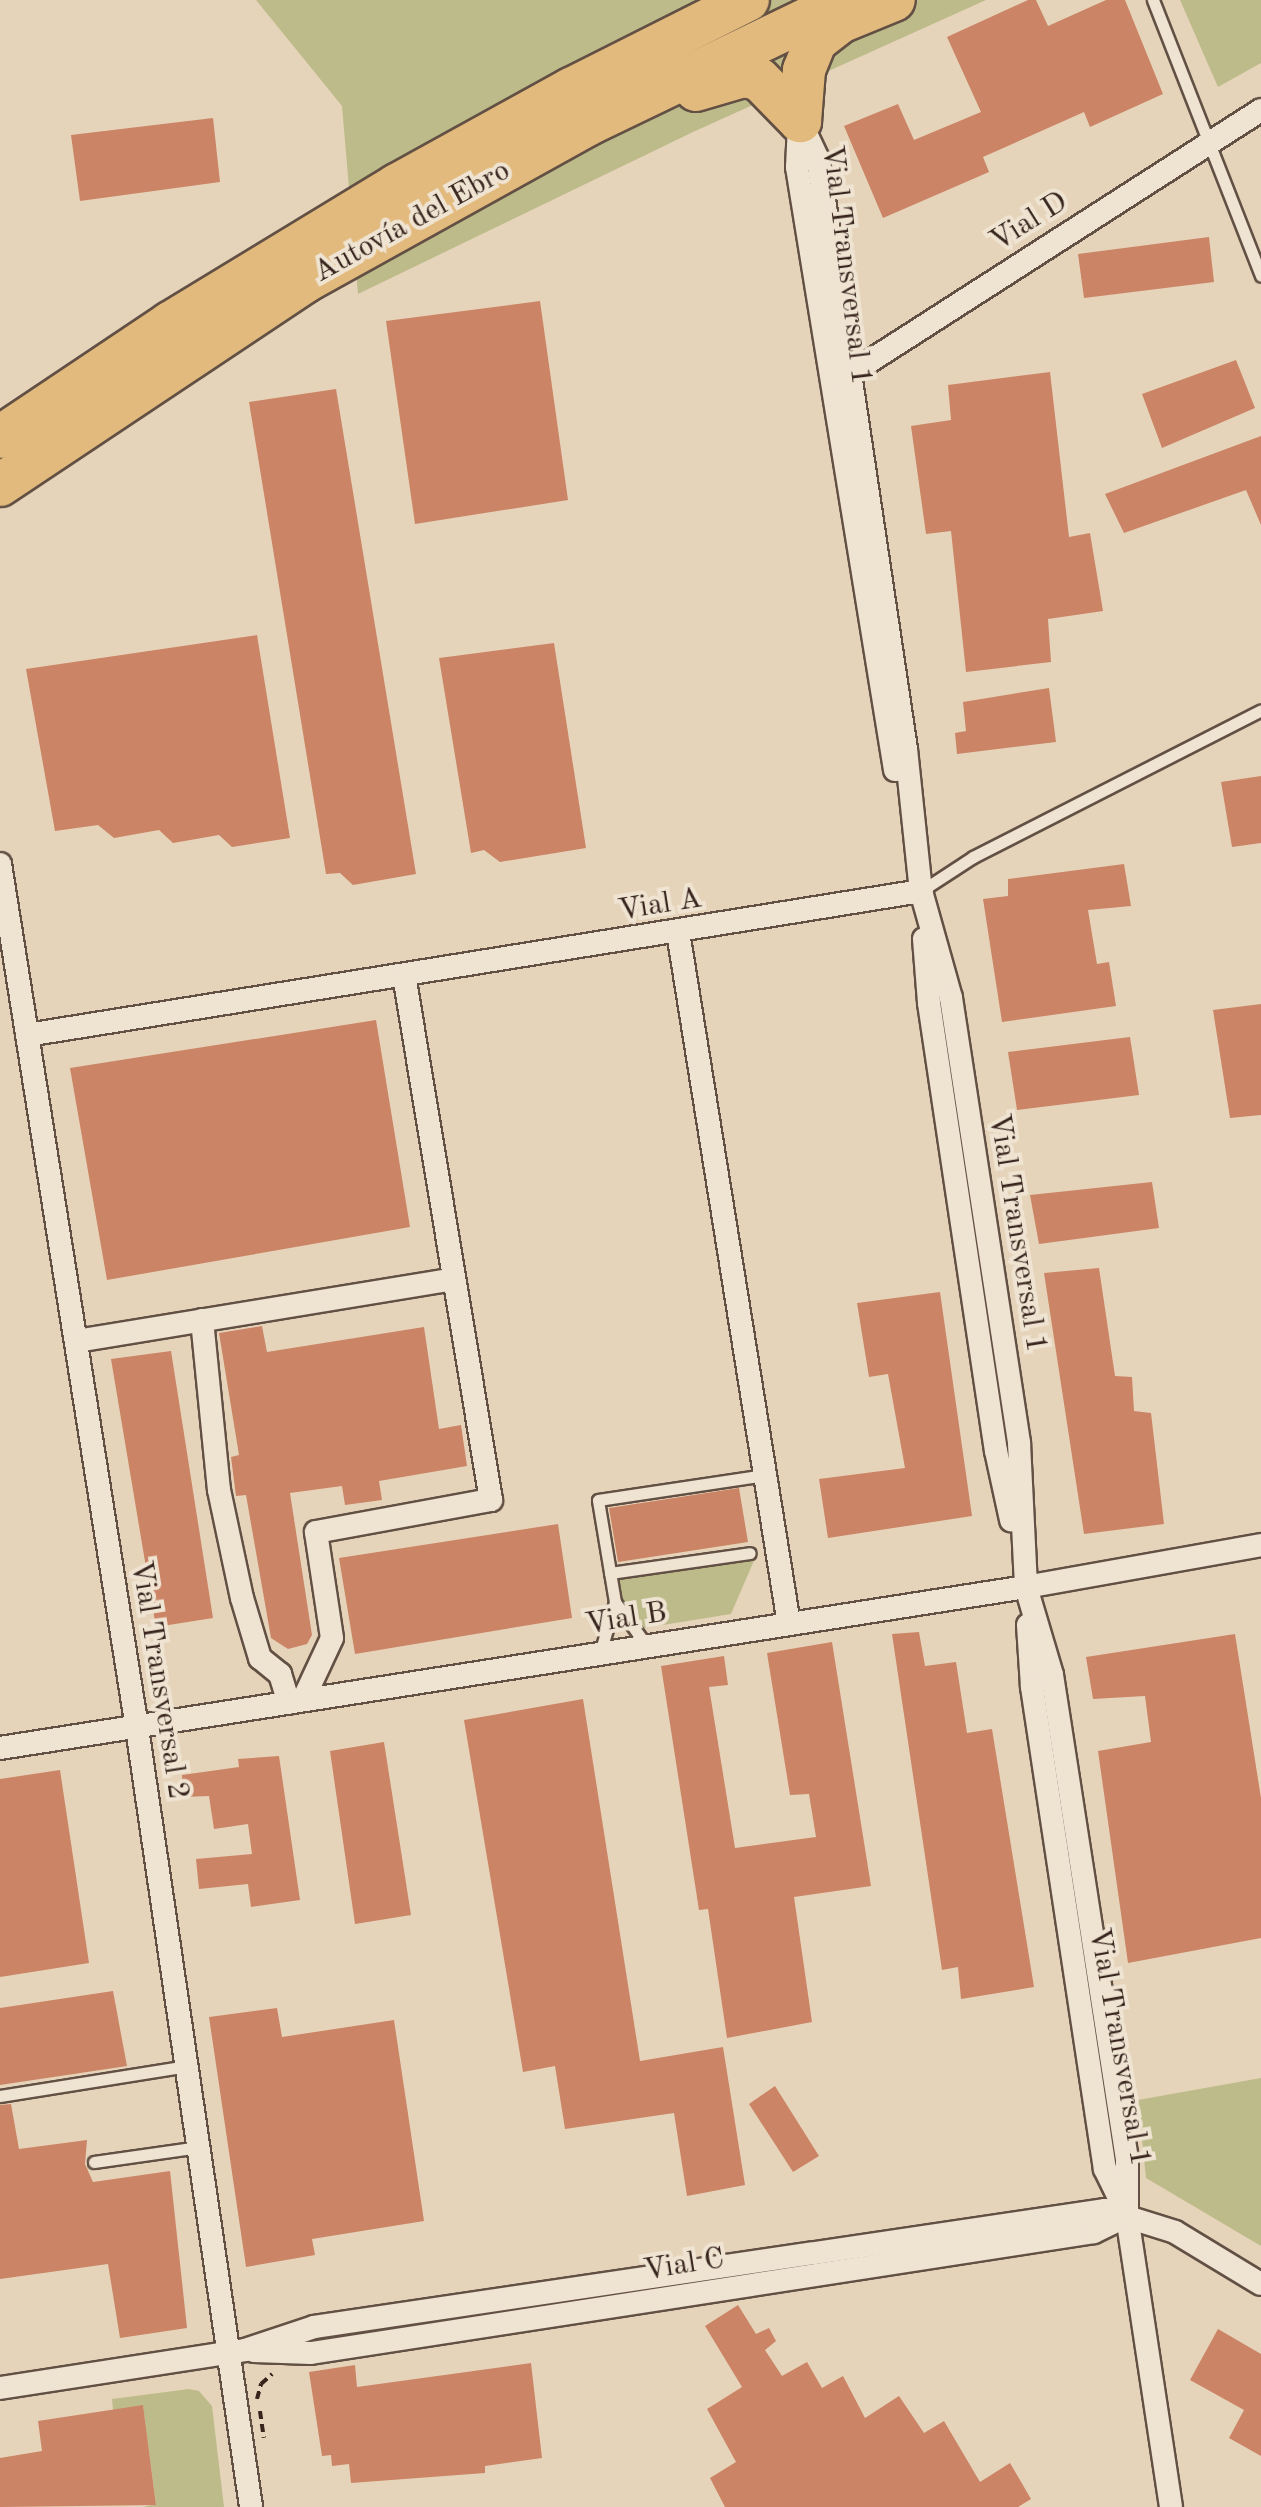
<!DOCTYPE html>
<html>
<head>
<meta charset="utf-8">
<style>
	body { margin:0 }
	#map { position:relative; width:1261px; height:2507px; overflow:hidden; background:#e6d4ba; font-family:"Old Standard TT",serif }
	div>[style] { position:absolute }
	.green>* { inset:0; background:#bdbb8a }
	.building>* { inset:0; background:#cb8465 }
	.path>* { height:4px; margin-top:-2px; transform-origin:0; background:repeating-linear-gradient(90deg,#36241d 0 8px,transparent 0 13px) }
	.roads { filter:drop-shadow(2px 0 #625044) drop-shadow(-2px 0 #625044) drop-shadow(0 2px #625044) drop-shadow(0 -2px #625044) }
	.service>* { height:11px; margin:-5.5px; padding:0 5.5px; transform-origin:5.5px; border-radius:5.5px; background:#efe3d2 }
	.minor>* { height:22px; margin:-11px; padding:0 11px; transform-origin:11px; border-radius:11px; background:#efe3d2 }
	.motorway>* { height:42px; margin:-21px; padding:0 21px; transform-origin:21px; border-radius:21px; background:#e3ba7d }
	span { translate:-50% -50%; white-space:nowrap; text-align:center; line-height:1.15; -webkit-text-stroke:8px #efe3d2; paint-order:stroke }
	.street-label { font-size:30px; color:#36241d }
</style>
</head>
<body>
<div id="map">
	<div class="green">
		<div style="clip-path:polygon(256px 0,986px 0,693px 132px,358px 294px,342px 106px)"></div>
		<div style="clip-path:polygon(1180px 0,1261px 0,1261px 63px,1218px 87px)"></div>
		<div style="clip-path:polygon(756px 1556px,731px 1614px,638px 1629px,618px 1599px,617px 1578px)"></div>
		<div style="clip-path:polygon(1261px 2078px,1261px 2246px,1146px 2178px,1138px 2100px)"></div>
		<div style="clip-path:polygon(189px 2389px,199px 2391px,212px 2406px,224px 2507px,143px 2507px,156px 2504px,143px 2406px,113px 2410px,112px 2399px)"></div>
	</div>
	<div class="building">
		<div style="clip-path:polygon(1028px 0,1036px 0,1048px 26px,1106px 0,1125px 0,1163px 94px,1090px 127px,1084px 112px,983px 157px,989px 172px,883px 218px,844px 126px,898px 104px,914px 140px,981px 112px,947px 37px)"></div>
		<div style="clip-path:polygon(213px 118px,220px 182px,80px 201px,71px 135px)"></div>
		<div style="clip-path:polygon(1209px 237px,1214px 282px,1084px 298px,1078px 254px)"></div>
		<div style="clip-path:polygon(540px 301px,568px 500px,415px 524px,386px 321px)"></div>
		<div style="clip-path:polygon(1236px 360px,1255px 408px,1162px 448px,1142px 394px)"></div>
		<div style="clip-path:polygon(1050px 372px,1069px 537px,1090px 533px,1103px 611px,1048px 619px,1051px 662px,966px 672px,951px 531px,926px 534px,911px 426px,951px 420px,948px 385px)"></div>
		<div style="clip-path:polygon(336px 389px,416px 874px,353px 885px,340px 873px,326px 874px,249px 402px)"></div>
		<div style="clip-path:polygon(1261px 436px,1261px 525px,1246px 490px,1124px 533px,1105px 494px)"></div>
		<div style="clip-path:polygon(257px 635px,290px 838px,232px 847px,219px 835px,173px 843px,159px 830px,114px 838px,98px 825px,55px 831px,26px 669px)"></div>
		<div style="clip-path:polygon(554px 643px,586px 848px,500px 862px,484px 850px,471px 853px,439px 658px)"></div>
		<div style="clip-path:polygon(1049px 688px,1056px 742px,957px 754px,955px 733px,966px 731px,963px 702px)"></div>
		<div style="clip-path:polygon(1261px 776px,1261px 843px,1232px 847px,1221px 782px)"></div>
		<div style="clip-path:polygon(1124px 864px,1131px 906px,1088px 910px,1097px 964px,1109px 962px,1116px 1006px,1002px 1022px,983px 899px,1008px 896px,1008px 879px)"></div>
		<div style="clip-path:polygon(1261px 1004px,1261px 1115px,1230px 1118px,1213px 1010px)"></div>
		<div style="clip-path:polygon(376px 1020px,410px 1227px,107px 1280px,70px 1068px)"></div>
		<div style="clip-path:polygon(1130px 1037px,1139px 1095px,1017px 1110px,1008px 1052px)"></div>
		<div style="clip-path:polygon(1152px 1182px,1159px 1228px,1039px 1244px,1030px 1195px)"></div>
		<div style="clip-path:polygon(1099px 1268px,1115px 1376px,1132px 1377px,1134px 1411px,1151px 1413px,1164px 1524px,1084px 1534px,1044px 1273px)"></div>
		<div style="clip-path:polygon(940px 1292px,972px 1516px,828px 1538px,819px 1479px,905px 1468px,888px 1374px,869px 1377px,857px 1303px)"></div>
		<div style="clip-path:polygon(262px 1326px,267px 1352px,424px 1327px,439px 1429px,461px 1425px,467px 1466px,379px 1481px,382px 1500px,345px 1505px,342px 1486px,290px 1493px,312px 1635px,307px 1644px,288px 1649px,271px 1638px,246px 1495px,236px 1496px,231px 1457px,239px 1455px,219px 1333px)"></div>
		<div style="clip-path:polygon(171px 1351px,213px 1618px,156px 1627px,111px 1359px)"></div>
		<div style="clip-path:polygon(739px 1488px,748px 1542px,618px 1562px,609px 1508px)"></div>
		<div style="clip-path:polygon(558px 1524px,572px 1618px,355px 1654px,339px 1558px)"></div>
		<div style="clip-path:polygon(919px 1632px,925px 1666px,956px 1662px,967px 1733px,992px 1729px,1034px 1987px,961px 1999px,958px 1967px,942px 1970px,892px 1634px)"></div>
		<div style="clip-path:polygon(1235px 1634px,1261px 1798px,1261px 1938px,1128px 1963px,1098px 1751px,1151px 1742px,1145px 1696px,1093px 1699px,1086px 1657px)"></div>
		<div style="clip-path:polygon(832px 1642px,871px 1886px,794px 1897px,812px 2022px,727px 2038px,708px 1909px,699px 1910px,661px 1666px,724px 1656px,728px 1685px,709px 1687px,735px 1848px,816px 1837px,809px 1794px,790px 1795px,767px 1653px)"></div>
		<div style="clip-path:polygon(583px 1699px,640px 2061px,723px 2047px,745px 2185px,687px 2196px,674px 2113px,565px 2129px,555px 2066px,523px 2072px,464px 1720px)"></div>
		<div style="clip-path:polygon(384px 1742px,411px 1915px,355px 1924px,330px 1751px)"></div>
		<div style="clip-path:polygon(279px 1756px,300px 1900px,251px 1907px,248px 1884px,199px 1889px,196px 1859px,252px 1854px,248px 1824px,214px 1829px,209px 1796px,183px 1797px,182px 1775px,239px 1767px,238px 1759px)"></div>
		<div style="clip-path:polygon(60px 1770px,89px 1963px,0 1977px,0 1779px)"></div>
		<div style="clip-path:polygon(113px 1991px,127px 2066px,0 2085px,0 2008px)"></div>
		<div style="clip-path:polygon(277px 2008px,282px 2037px,394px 2020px,424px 2221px,312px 2239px,315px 2255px,246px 2267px,209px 2017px)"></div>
		<div style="clip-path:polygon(775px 2086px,819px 2156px,793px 2172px,749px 2104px)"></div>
		<div style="clip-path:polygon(11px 2104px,19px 2149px,87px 2140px,85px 2164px,93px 2182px,170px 2171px,187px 2328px,120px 2338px,108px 2264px,0 2279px,0 2105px)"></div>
		<div style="clip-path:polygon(738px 2305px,756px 2334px,769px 2328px,776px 2341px,765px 2350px,782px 2376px,807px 2362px,822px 2388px,843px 2376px,865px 2418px,899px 2396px,924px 2433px,944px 2421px,980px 2482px,1010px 2463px,1031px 2499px,1018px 2507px,725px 2507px,710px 2478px,736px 2462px,707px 2409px,742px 2387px,705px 2326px)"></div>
		<div style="clip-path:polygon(1218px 2329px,1261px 2354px,1261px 2456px,1229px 2438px,1244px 2410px,1190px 2380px)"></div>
		<div style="clip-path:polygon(531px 2363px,542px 2458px,485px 2466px,485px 2473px,351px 2483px,349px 2464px,332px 2466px,331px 2455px,322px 2456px,309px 2372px,355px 2365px,357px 2387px)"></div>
		<div style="clip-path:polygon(143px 2405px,156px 2505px,0 2507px,0 2458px,42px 2451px,38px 2421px)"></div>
	</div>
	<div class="path">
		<div style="left:257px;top:2399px;width:16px;rotate:-75deg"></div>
		<div style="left:261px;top:2384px;width:15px;rotate:-42deg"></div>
		<div style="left:260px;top:2411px;width:27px;rotate:82deg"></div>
	</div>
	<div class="roads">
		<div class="service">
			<div style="left:1153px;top:0;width:296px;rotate:68.6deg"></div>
			<div style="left:921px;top:891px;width:62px;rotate:-33.2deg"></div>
			<div style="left:973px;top:857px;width:323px;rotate:-27deg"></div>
			<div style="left:610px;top:1573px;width:141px;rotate:-8.1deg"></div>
			<div style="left:615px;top:1602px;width:54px;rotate:54deg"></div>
			<div style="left:600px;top:1653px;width:53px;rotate:-73.6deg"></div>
			<div style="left:615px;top:1602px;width:103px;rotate:-99.5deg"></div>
			<div style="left:598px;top:1500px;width:169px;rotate:-8.5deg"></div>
			<div style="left:0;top:2096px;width:189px;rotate:-9.1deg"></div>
			<div style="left:94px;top:2162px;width:106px;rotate:-8.1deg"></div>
		</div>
		<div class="minor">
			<div style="left:800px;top:121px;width:42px;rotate:64.7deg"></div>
			<div style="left:818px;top:159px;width:597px;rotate:81.52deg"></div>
			<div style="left:906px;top:749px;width:143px;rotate:84deg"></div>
			<div style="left:921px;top:891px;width:111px;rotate:74.3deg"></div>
			<div style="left:951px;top:998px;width:450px;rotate:81.3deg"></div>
			<div style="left:1019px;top:1443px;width:144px;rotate:87.2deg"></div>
			<div style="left:1026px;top:1587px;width:92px;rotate:73.5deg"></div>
			<div style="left:1052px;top:1675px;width:488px;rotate:81.2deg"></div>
			<div style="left:1127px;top:2157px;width:59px;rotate:90deg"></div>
			<div style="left:1127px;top:2216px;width:294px;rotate:81.4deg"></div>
			<div style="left:799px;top:125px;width:42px;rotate:92.7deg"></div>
			<div style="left:797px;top:167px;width:611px;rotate:80.77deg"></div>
			<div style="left:842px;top:379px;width:498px;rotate:-32.7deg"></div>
			<div style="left:0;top:864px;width:875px;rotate:80.99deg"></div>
			<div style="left:137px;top:1728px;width:787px;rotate:81.67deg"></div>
			<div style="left:678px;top:932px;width:701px;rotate:80.89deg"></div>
			<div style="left:924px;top:939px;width:64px;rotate:85.5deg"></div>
			<div style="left:929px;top:1003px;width:453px;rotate:81.5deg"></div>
			<div style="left:996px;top:1451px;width:71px;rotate:77.7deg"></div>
			<div style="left:27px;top:1035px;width:906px;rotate:-9.15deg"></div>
			<div style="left:202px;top:1320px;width:171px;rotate:84.3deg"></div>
			<div style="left:219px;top:1490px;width:110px;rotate:78deg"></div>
			<div style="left:242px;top:1598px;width:63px;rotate:73.3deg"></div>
			<div style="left:260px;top:1658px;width:26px;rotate:39deg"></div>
			<div style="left:280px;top:1674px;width:30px;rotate:73deg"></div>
			<div style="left:76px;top:1341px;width:382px;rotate:-9.3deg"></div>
			<div style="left:1028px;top:1625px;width:62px;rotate:86.3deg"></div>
			<div style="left:1032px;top:1687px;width:487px;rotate:81.4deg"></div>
			<div style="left:1105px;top:2169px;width:43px;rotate:64deg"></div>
			<div style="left:303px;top:1700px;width:68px;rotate:-64.9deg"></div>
			<div style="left:332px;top:1638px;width:107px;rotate:-98.6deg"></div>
			<div style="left:316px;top:1532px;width:178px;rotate:-10.4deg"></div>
			<div style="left:491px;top:1500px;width:532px;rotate:-99.41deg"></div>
			<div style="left:0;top:1748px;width:1039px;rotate:-8.92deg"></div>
			<div style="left:1026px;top:1587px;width:239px;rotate:-10.1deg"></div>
			<div style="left:254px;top:2351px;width:57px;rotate:2deg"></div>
			<div style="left:311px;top:2353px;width:792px;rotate:-8.78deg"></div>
			<div style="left:1094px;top:2232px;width:37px;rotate:-26deg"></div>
			<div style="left:0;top:2388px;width:248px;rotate:-8.8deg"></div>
			<div style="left:245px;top:2350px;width:73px;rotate:-18.4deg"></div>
			<div style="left:314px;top:2327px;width:800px;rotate:-8.41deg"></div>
			<div style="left:1105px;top:2210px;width:73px;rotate:17.4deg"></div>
			<div style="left:1175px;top:2232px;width:100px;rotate:31.2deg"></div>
		</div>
		<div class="motorway">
			<div style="left:696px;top:90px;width:49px;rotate:-16.6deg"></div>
			<div style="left:743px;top:76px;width:16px;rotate:11deg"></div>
			<div style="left:759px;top:79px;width:59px;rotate:45.7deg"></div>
			<div style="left:800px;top:121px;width:51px;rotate:-85.5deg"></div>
			<div style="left:804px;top:70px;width:31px;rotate:-68deg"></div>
			<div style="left:816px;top:41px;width:31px;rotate:-38deg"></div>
			<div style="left:840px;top:22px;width:58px;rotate:-22.2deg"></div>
			<div style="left:0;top:437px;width:205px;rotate:-33.8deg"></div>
			<div style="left:170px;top:323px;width:266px;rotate:-31.3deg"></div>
			<div style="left:397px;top:185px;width:199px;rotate:-28.9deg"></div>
			<div style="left:571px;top:89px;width:198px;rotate:-26.7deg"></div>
			<div style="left:0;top:485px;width:368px;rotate:-33.7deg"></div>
			<div style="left:306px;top:281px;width:324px;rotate:-29deg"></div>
			<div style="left:589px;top:124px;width:286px;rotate:-25.7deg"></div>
		</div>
	</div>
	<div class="street-label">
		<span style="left:412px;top:222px;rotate:-29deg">Autovía del Ebro</span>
		<span style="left:1029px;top:222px;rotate:-32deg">Vial D</span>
		<span style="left:846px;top:265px;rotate:83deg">Vial Transversal 1</span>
		<span style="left:660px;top:905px;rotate:-9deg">Vial A</span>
		<span style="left:1017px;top:1233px;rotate:81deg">Vial Transversal 1</span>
		<span style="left:626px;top:1619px;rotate:-9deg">Vial B</span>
		<span style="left:159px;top:1680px;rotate:81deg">Vial Transversal 2</span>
		<span style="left:1119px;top:2047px;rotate:80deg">Vial Transversal 1</span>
		<span style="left:684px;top:2265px;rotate:-9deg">Vial C</span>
	</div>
</div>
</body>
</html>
